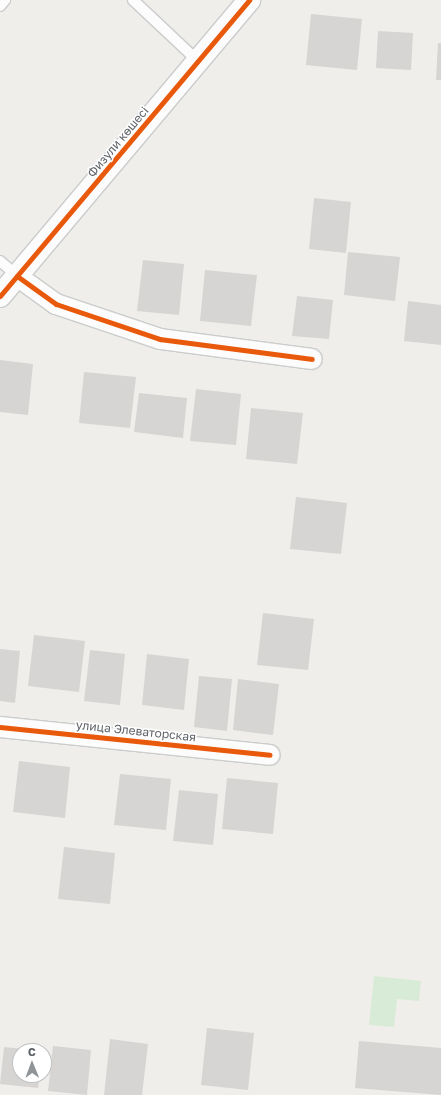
<!DOCTYPE html>
<html>
<head>
<meta charset="utf-8">
<style>
	body { margin:0 }
	#map { position:relative; width:441px; height:1095px; overflow:hidden; background:#efeeea; font-family:"Golos Text",sans-serif }
	div>[style] { position:absolute }
	.green>* { inset:0; background:#d8ebd6 }
	.building>* { inset:0; background:#d6d5d3 }
	.roads { filter:drop-shadow(1px 0 #cbcccc) drop-shadow(-1px 0 #cbcccc) drop-shadow(0 1px #cbcccc) drop-shadow(0 -1px #cbcccc) }
	.service>* { height:10px; margin:-5px; padding:0 5px; transform-origin:5px; border-radius:5px; background:#fdfcfc }
	.minor>* { height:20px; margin:-10px; padding:0 10px; transform-origin:10px; border-radius:10px; background:#fdfcfc }
	.tertiary>* { height:22px; margin:-11px; padding:0 11px; transform-origin:11px; border-radius:11px; background:#fdfcfc }
	.cycleway>* { height:5px; margin:-2.5px; padding:0 2.5px; transform-origin:2.5px; border-radius:2.5px; background:#e8590c }
	span { translate:-50% -50%; white-space:nowrap; text-align:center; line-height:1.15; -webkit-text-stroke:3px #fff; paint-order:stroke }
	.street-label { font-size:12px; color:#5f6368 }
	.north { position:absolute; left:12px; top:1043px; width:40px; height:40px; box-sizing:border-box; background:#fff; border:1px solid #bfc1c3; border-radius:50%; rotate:359deg; font-size:11px; font-weight:700; line-height:16px; text-align:center; color:#5f6368 }
	.north::after { content:''; display:block; margin:auto; width:14px; height:18px; background:#919496; clip-path:polygon(50% 0,100% 100%,50% 72%,0 100%) }
</style>
</head>
<body>
<div id="map">
	<div class="green">
		<div style="clip-path:polygon(374px 976px,421px 981px,419px 1001px,397px 999px,394px 1027px,369px 1025px)"></div>
	</div>
	<div class="building">
		<div style="clip-path:polygon(311px 14px,362px 19px,357px 70px,306px 65px)"></div>
		<div style="clip-path:polygon(378px 31px,413px 33px,411px 70px,376px 68px)"></div>
		<div style="clip-path:polygon(438px 43px,441px 43px,441px 80px,436px 80px)"></div>
		<div style="clip-path:polygon(314px 198px,351px 202px,346px 253px,309px 249px)"></div>
		<div style="clip-path:polygon(348px 252px,400px 257px,395px 301px,344px 295px)"></div>
		<div style="clip-path:polygon(143px 260px,184px 264px,179px 315px,137px 311px)"></div>
		<div style="clip-path:polygon(205px 270px,257px 275px,251px 326px,200px 321px)"></div>
		<div style="clip-path:polygon(297px 296px,333px 300px,329px 339px,292px 336px)"></div>
		<div style="clip-path:polygon(408px 301px,441px 305px,441px 345px,404px 341px)"></div>
		<div style="clip-path:polygon(0 360px,33px 364px,28px 415px,0 412px)"></div>
		<div style="clip-path:polygon(84px 372px,136px 377px,130px 428px,79px 423px)"></div>
		<div style="clip-path:polygon(196px 389px,241px 394px,236px 445px,190px 441px)"></div>
		<div style="clip-path:polygon(139px 393px,187px 398px,183px 438px,134px 432px)"></div>
		<div style="clip-path:polygon(251px 408px,303px 413px,297px 464px,246px 459px)"></div>
		<div style="clip-path:polygon(296px 497px,347px 503px,341px 554px,290px 549px)"></div>
		<div style="clip-path:polygon(263px 613px,314px 619px,308px 670px,257px 665px)"></div>
		<div style="clip-path:polygon(34px 635px,85px 641px,79px 692px,28px 686px)"></div>
		<div style="clip-path:polygon(0 649px,20px 651px,15px 703px,0 701px)"></div>
		<div style="clip-path:polygon(90px 650px,125px 654px,120px 705px,84px 701px)"></div>
		<div style="clip-path:polygon(147px 654px,189px 659px,184px 710px,142px 705px)"></div>
		<div style="clip-path:polygon(199px 676px,232px 679px,227px 731px,194px 727px)"></div>
		<div style="clip-path:polygon(238px 679px,279px 684px,273px 735px,233px 730px)"></div>
		<div style="clip-path:polygon(19px 761px,70px 767px,65px 818px,13px 812px)"></div>
		<div style="clip-path:polygon(120px 774px,171px 779px,166px 830px,114px 825px)"></div>
		<div style="clip-path:polygon(227px 778px,278px 783px,273px 834px,222px 829px)"></div>
		<div style="clip-path:polygon(179px 790px,218px 794px,213px 845px,173px 841px)"></div>
		<div style="clip-path:polygon(64px 847px,115px 853px,110px 904px,58px 899px)"></div>
		<div style="clip-path:polygon(207px 1028px,254px 1033px,248px 1090px,201px 1085px)"></div>
		<div style="clip-path:polygon(110px 1039px,148px 1044px,142px 1095px,104px 1095px)"></div>
		<div style="clip-path:polygon(359px 1041px,441px 1048px,441px 1095px,355px 1088px)"></div>
		<div style="clip-path:polygon(53px 1046px,91px 1050px,87px 1095px,48px 1091px)"></div>
		<div style="clip-path:polygon(4px 1047px,33px 1050px,20px 1051px,20px 1075px,40px 1075px,38px 1088px,0 1084px)"></div>
	</div>
	<div class="roads">
		<div class="service">
			<div style="left:133px;top:0;width:91px;rotate:43.2deg"></div>
			<div style="left:0;top:6px;width:8px;rotate:-50deg"></div>
			<div style="left:0;top:261px;width:23px;rotate:41deg"></div>
		</div>
		<div class="minor">
			<div style="left:17px;top:276px;width:48px;rotate:35.7deg"></div>
			<div style="left:56px;top:304px;width:110px;rotate:18.6deg"></div>
			<div style="left:160px;top:339px;width:153px;rotate:7.5deg"></div>
			<div style="left:0;top:727px;width:271px;rotate:5.9deg"></div>
		</div>
		<div class="tertiary">
			<div style="left:0;top:296px;width:387px;rotate:-49.9deg"></div>
		</div>
	</div>
	<div class="cycleway">
		<div style="left:17px;top:276px;width:48px;rotate:35.7deg"></div>
		<div style="left:56px;top:304px;width:110px;rotate:18.6deg"></div>
		<div style="left:160px;top:339px;width:153px;rotate:7.5deg"></div>
		<div style="left:0;top:296px;width:387px;rotate:-49.9deg"></div>
		<div style="left:0;top:727px;width:271px;rotate:5.9deg"></div>
	</div>
	<div class="street-label">
		<span style="left:118px;top:142px;rotate:-50deg">Физули көшесі</span>
		<span style="left:136px;top:731px;rotate:6deg">улица Элеваторская</span>
	</div>
	<div class="north">С</div>
</div>
</body>
</html>
